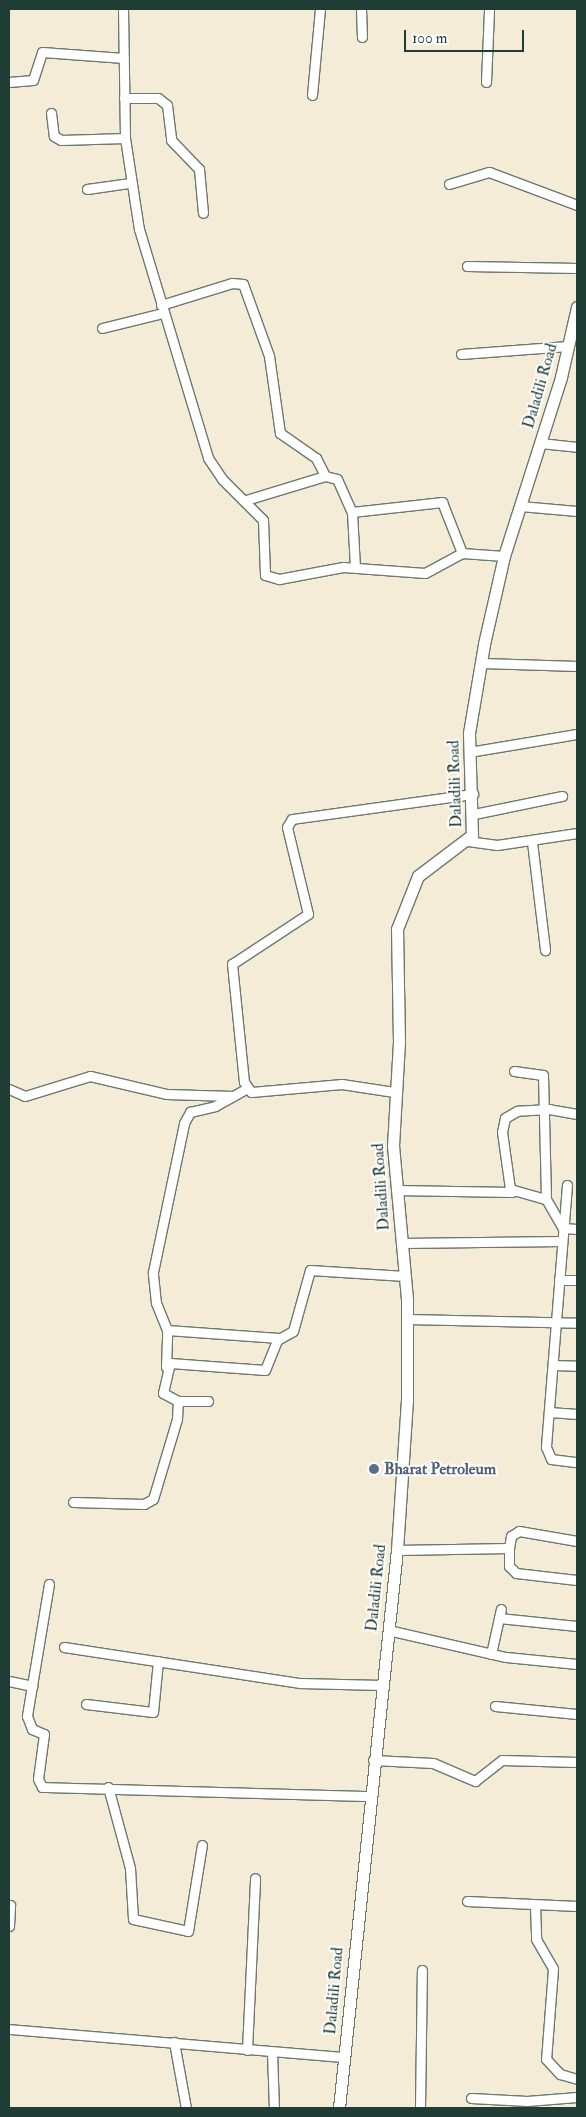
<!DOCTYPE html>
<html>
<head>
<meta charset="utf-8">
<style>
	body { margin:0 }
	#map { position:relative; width:586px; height:2117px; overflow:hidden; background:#f5ecd7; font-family:"IM FELL Double Pica",serif }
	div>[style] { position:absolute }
	.roads { filter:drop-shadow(1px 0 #6a7a6d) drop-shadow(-1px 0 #6a7a6d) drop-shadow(0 1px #6a7a6d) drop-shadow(0 -1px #6a7a6d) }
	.minor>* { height:9px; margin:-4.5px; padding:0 4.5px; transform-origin:4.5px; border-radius:4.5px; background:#fff }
	.major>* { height:11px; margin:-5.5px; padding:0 5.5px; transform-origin:5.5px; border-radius:5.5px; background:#fff }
	.dots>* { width:14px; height:14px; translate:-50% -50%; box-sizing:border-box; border:2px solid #fff; border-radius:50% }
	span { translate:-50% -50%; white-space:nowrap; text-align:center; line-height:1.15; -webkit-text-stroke:4px #fff; paint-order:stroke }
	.street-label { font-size:16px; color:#1f3d34 }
	.service-label { font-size:16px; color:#4e5e75; font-weight:700 }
	.left { translate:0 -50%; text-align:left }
	.frame { position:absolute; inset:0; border:10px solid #1f3d34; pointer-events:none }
	.scale { position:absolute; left:404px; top:30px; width:120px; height:22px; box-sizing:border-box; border:2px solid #1f3d34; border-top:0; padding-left:6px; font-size:15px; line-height:18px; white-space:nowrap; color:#1f3d34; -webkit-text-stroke:4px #fff; paint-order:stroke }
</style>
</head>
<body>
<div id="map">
	<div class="roads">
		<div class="minor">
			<div style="left:123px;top:9px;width:129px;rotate:89.1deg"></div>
			<div style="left:125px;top:138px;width:92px;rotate:81.3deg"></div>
			<div style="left:139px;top:229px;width:239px;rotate:73.2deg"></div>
			<div style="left:208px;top:458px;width:25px;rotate:56deg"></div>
			<div style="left:222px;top:479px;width:58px;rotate:45deg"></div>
			<div style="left:263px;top:520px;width:55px;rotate:87.9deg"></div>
			<div style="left:265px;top:575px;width:15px;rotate:16deg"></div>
			<div style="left:279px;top:579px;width:65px;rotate:-10.6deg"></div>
			<div style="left:343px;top:567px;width:82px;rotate:4.2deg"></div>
			<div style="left:425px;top:573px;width:42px;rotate:-28.4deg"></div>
			<div style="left:361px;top:9px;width:28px;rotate:88deg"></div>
			<div style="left:9px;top:82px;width:24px;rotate:-5deg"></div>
			<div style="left:33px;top:80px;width:29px;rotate:-72deg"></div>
			<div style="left:42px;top:52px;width:82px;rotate:4.2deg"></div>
			<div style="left:486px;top:82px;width:73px;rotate:-87.6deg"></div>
			<div style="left:312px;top:95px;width:86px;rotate:-84.7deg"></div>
			<div style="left:124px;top:98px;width:34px"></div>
			<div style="left:158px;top:98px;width:11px;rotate:38deg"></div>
			<div style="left:167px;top:105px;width:35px;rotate:83deg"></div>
			<div style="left:171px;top:140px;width:40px;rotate:46deg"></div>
			<div style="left:199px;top:169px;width:44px;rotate:84.8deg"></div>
			<div style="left:51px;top:113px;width:23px;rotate:83deg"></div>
			<div style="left:54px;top:136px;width:8px;rotate:30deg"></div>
			<div style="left:61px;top:140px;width:64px;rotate:-1.8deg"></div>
			<div style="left:449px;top:184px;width:42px;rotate:-16.7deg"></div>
			<div style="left:489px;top:172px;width:94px;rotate:20.6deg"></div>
			<div style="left:87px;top:189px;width:42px;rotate:-8.1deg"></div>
			<div style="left:467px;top:266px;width:110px;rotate:1deg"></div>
			<div style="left:161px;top:305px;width:74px;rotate:-17.2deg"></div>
			<div style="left:232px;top:283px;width:11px;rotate:5deg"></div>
			<div style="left:243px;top:284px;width:77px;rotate:70.1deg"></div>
			<div style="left:269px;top:356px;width:78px;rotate:81.9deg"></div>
			<div style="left:280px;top:433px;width:44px;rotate:34.8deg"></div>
			<div style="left:316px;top:458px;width:20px;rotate:63deg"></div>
			<div style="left:102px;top:328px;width:63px;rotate:-13.8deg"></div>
			<div style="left:461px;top:354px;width:107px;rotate:-4.3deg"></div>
			<div style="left:540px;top:443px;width:37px;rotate:6deg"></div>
			<div style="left:246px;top:500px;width:83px;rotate:-16.9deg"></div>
			<div style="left:325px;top:476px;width:12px;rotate:14deg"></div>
			<div style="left:337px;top:479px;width:36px;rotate:66deg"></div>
			<div style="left:352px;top:512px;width:55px;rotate:86.9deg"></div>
			<div style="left:520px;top:506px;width:57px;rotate:5deg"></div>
			<div style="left:352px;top:512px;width:91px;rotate:-6.3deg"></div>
			<div style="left:442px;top:502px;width:55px;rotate:68.6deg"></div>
			<div style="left:462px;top:553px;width:42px;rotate:4.1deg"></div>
			<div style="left:482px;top:663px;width:95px;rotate:1.8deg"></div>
			<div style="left:469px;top:752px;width:109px;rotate:-9.5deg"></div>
			<div style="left:474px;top:814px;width:90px;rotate:-11.6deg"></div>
			<div style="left:468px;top:841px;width:29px;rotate:8deg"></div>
			<div style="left:497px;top:845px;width:81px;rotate:-8.5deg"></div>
			<div style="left:532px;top:842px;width:109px;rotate:83.1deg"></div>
			<div style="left:514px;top:1071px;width:29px;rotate:8deg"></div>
			<div style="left:543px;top:1075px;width:124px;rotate:88.6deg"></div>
			<div style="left:9px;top:1089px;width:17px;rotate:24deg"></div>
			<div style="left:25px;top:1096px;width:68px;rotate:-17.1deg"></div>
			<div style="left:90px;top:1076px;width:78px;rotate:13.3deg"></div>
			<div style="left:166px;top:1094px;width:67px;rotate:1.7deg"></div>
			<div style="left:394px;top:1092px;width:53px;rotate:-171.3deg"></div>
			<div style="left:342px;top:1084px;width:91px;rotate:175deg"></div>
			<div style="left:251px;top:1092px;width:12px;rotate:-125deg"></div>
			<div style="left:244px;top:1082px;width:119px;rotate:-95.8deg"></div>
			<div style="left:232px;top:964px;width:91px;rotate:-33.3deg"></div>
			<div style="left:308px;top:914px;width:89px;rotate:-103.6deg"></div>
			<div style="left:287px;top:827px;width:9px;rotate:-58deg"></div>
			<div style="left:292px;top:819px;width:183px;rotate:-7.9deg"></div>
			<div style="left:577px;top:1114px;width:27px;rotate:-170deg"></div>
			<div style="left:550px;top:1109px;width:33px;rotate:177deg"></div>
			<div style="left:517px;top:1111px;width:14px;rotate:150deg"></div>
			<div style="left:505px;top:1118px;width:14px;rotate:102deg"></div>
			<div style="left:502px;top:1132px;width:58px;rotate:82deg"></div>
			<div style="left:510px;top:1189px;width:37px;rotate:16deg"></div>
			<div style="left:546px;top:1199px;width:34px;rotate:60deg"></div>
			<div style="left:563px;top:1228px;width:14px;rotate:4deg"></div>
			<div style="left:567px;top:1185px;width:263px;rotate:94.6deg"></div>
			<div style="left:546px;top:1447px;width:13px;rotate:67deg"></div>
			<div style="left:551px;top:1459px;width:26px;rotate:7deg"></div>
			<div style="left:396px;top:1190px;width:116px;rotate:1deg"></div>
			<div style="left:402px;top:1243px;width:160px;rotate:-0.7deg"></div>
			<div style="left:559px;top:1280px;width:18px"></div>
			<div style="left:407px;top:1319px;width:170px;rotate:1.3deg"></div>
			<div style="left:167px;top:1330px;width:112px;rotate:4.1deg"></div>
			<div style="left:553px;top:1365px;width:24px;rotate:2deg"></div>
			<div style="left:166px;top:1367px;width:37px;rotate:-88deg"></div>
			<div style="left:167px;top:1330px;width:29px;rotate:-112deg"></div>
			<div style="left:156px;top:1303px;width:31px;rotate:-96deg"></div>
			<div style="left:153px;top:1272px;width:152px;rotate:-78.2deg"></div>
			<div style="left:184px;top:1123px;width:13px;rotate:-61deg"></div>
			<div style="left:190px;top:1112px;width:26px;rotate:-13deg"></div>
			<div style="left:215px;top:1106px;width:37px;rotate:-29deg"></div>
			<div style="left:178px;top:1401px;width:30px"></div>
			<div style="left:549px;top:1412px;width:28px;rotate:4deg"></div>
			<div style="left:73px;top:1502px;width:71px;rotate:1.6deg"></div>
			<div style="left:144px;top:1504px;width:10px;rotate:-29deg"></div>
			<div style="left:153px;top:1499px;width:84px;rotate:-73.3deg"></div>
			<div style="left:177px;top:1419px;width:18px;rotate:-87deg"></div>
			<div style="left:178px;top:1401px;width:17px;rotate:-152deg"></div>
			<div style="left:163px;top:1393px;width:31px;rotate:-77deg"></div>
			<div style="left:170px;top:1363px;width:95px;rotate:4.2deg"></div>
			<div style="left:265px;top:1370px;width:32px;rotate:-68deg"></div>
			<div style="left:277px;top:1340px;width:18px;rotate:-29deg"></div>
			<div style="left:293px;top:1331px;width:63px;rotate:-74.4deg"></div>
			<div style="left:310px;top:1270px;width:95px;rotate:3.6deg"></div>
			<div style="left:577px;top:1541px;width:59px;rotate:-170.2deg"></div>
			<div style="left:519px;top:1531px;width:9px;rotate:148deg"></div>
			<div style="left:511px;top:1536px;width:12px;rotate:99deg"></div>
			<div style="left:509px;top:1548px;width:18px;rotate:90deg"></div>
			<div style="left:509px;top:1566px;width:10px;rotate:45deg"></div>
			<div style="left:516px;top:1573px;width:61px;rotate:6.5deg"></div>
			<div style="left:397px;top:1550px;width:112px;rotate:-1deg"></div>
			<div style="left:49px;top:1584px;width:134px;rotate:99.5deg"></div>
			<div style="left:27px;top:1716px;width:14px;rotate:69deg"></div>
			<div style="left:32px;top:1729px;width:13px;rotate:23deg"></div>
			<div style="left:44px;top:1734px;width:45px;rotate:97.6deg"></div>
			<div style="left:38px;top:1779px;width:9px;rotate:63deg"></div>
			<div style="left:42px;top:1787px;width:327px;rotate:1.6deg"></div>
			<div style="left:499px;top:1618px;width:78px;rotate:5.9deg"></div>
			<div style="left:388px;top:1630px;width:121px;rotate:12.9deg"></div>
			<div style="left:506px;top:1657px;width:71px;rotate:5.6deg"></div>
			<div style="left:64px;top:1647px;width:239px;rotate:8.7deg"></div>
			<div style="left:300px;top:1683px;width:81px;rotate:1.4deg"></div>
			<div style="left:491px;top:1654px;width:46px;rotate:-77.5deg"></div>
			<div style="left:9px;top:1681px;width:24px;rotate:12deg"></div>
			<div style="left:86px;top:1704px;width:67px;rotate:6.8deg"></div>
			<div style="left:153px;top:1712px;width:51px;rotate:-84.4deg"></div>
			<div style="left:495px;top:1706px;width:82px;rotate:5.6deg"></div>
			<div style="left:373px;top:1760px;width:60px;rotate:2.9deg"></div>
			<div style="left:433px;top:1763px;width:46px;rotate:23.2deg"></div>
			<div style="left:475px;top:1781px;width:34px;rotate:-38deg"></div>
			<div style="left:502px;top:1760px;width:75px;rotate:1.5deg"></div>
			<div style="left:108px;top:1787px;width:84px;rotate:74.8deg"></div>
			<div style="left:130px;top:1868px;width:51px;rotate:86.6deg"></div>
			<div style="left:133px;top:1919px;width:56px;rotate:12.3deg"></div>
			<div style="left:188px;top:1931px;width:87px;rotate:-80.8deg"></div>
			<div style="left:467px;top:1901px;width:110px;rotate:2.6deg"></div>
			<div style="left:535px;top:1905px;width:34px;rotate:88deg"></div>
			<div style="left:536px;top:1939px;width:34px;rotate:60deg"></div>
			<div style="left:553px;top:1969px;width:90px;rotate:94.4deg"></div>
			<div style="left:546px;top:2059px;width:21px;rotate:47deg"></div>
			<div style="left:560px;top:2074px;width:18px;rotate:16deg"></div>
			<div style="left:9px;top:1926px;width:21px;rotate:-87deg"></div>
			<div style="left:9px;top:2029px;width:336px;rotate:4.8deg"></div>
			<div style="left:174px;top:2042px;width:67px;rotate:79.7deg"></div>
			<div style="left:247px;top:2050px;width:172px;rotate:-87.3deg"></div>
			<div style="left:272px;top:2052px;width:56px;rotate:88deg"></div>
			<div style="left:471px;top:2098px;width:56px;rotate:3.1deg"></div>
			<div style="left:527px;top:2101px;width:50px;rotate:-4.6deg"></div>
			<div style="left:420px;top:2108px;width:138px;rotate:-89.2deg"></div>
		</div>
		<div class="major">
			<div style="left:339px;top:2108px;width:561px;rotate:-84.07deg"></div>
			<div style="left:397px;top:1550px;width:149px;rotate:-86.2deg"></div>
			<div style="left:407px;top:1401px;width:102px;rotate:-90deg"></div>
			<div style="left:407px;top:1299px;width:154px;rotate:-95.2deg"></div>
			<div style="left:393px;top:1146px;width:104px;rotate:-86.7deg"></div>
			<div style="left:399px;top:1042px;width:113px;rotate:-91deg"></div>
			<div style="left:397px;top:929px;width:57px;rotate:-68.4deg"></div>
			<div style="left:418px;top:876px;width:68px;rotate:-37.2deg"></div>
			<div style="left:472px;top:835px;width:102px;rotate:-91.7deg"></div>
			<div style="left:469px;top:733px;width:90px;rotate:-80.4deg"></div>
			<div style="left:484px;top:644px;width:90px;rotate:-77.2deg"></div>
			<div style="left:504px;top:556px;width:188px;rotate:-72.3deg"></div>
			<div style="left:561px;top:377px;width:72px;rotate:-77.1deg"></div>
		</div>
	</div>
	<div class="dots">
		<div style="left:374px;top:1469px;background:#5c6f8a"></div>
	</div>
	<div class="street-label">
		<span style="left:540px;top:386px;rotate:-74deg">Daladili Road</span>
		<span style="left:455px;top:784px;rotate:-92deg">Daladili Road</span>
		<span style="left:381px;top:1187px;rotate:-94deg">Daladili Road</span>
		<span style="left:376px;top:1588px;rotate:-84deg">Daladili Road</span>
		<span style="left:334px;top:1991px;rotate:-85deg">Daladili Road</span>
	</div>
	<div class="service-label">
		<span class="left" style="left:384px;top:1469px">Bharat Petroleum</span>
	</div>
	<div class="frame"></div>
	<div class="scale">100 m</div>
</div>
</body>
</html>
